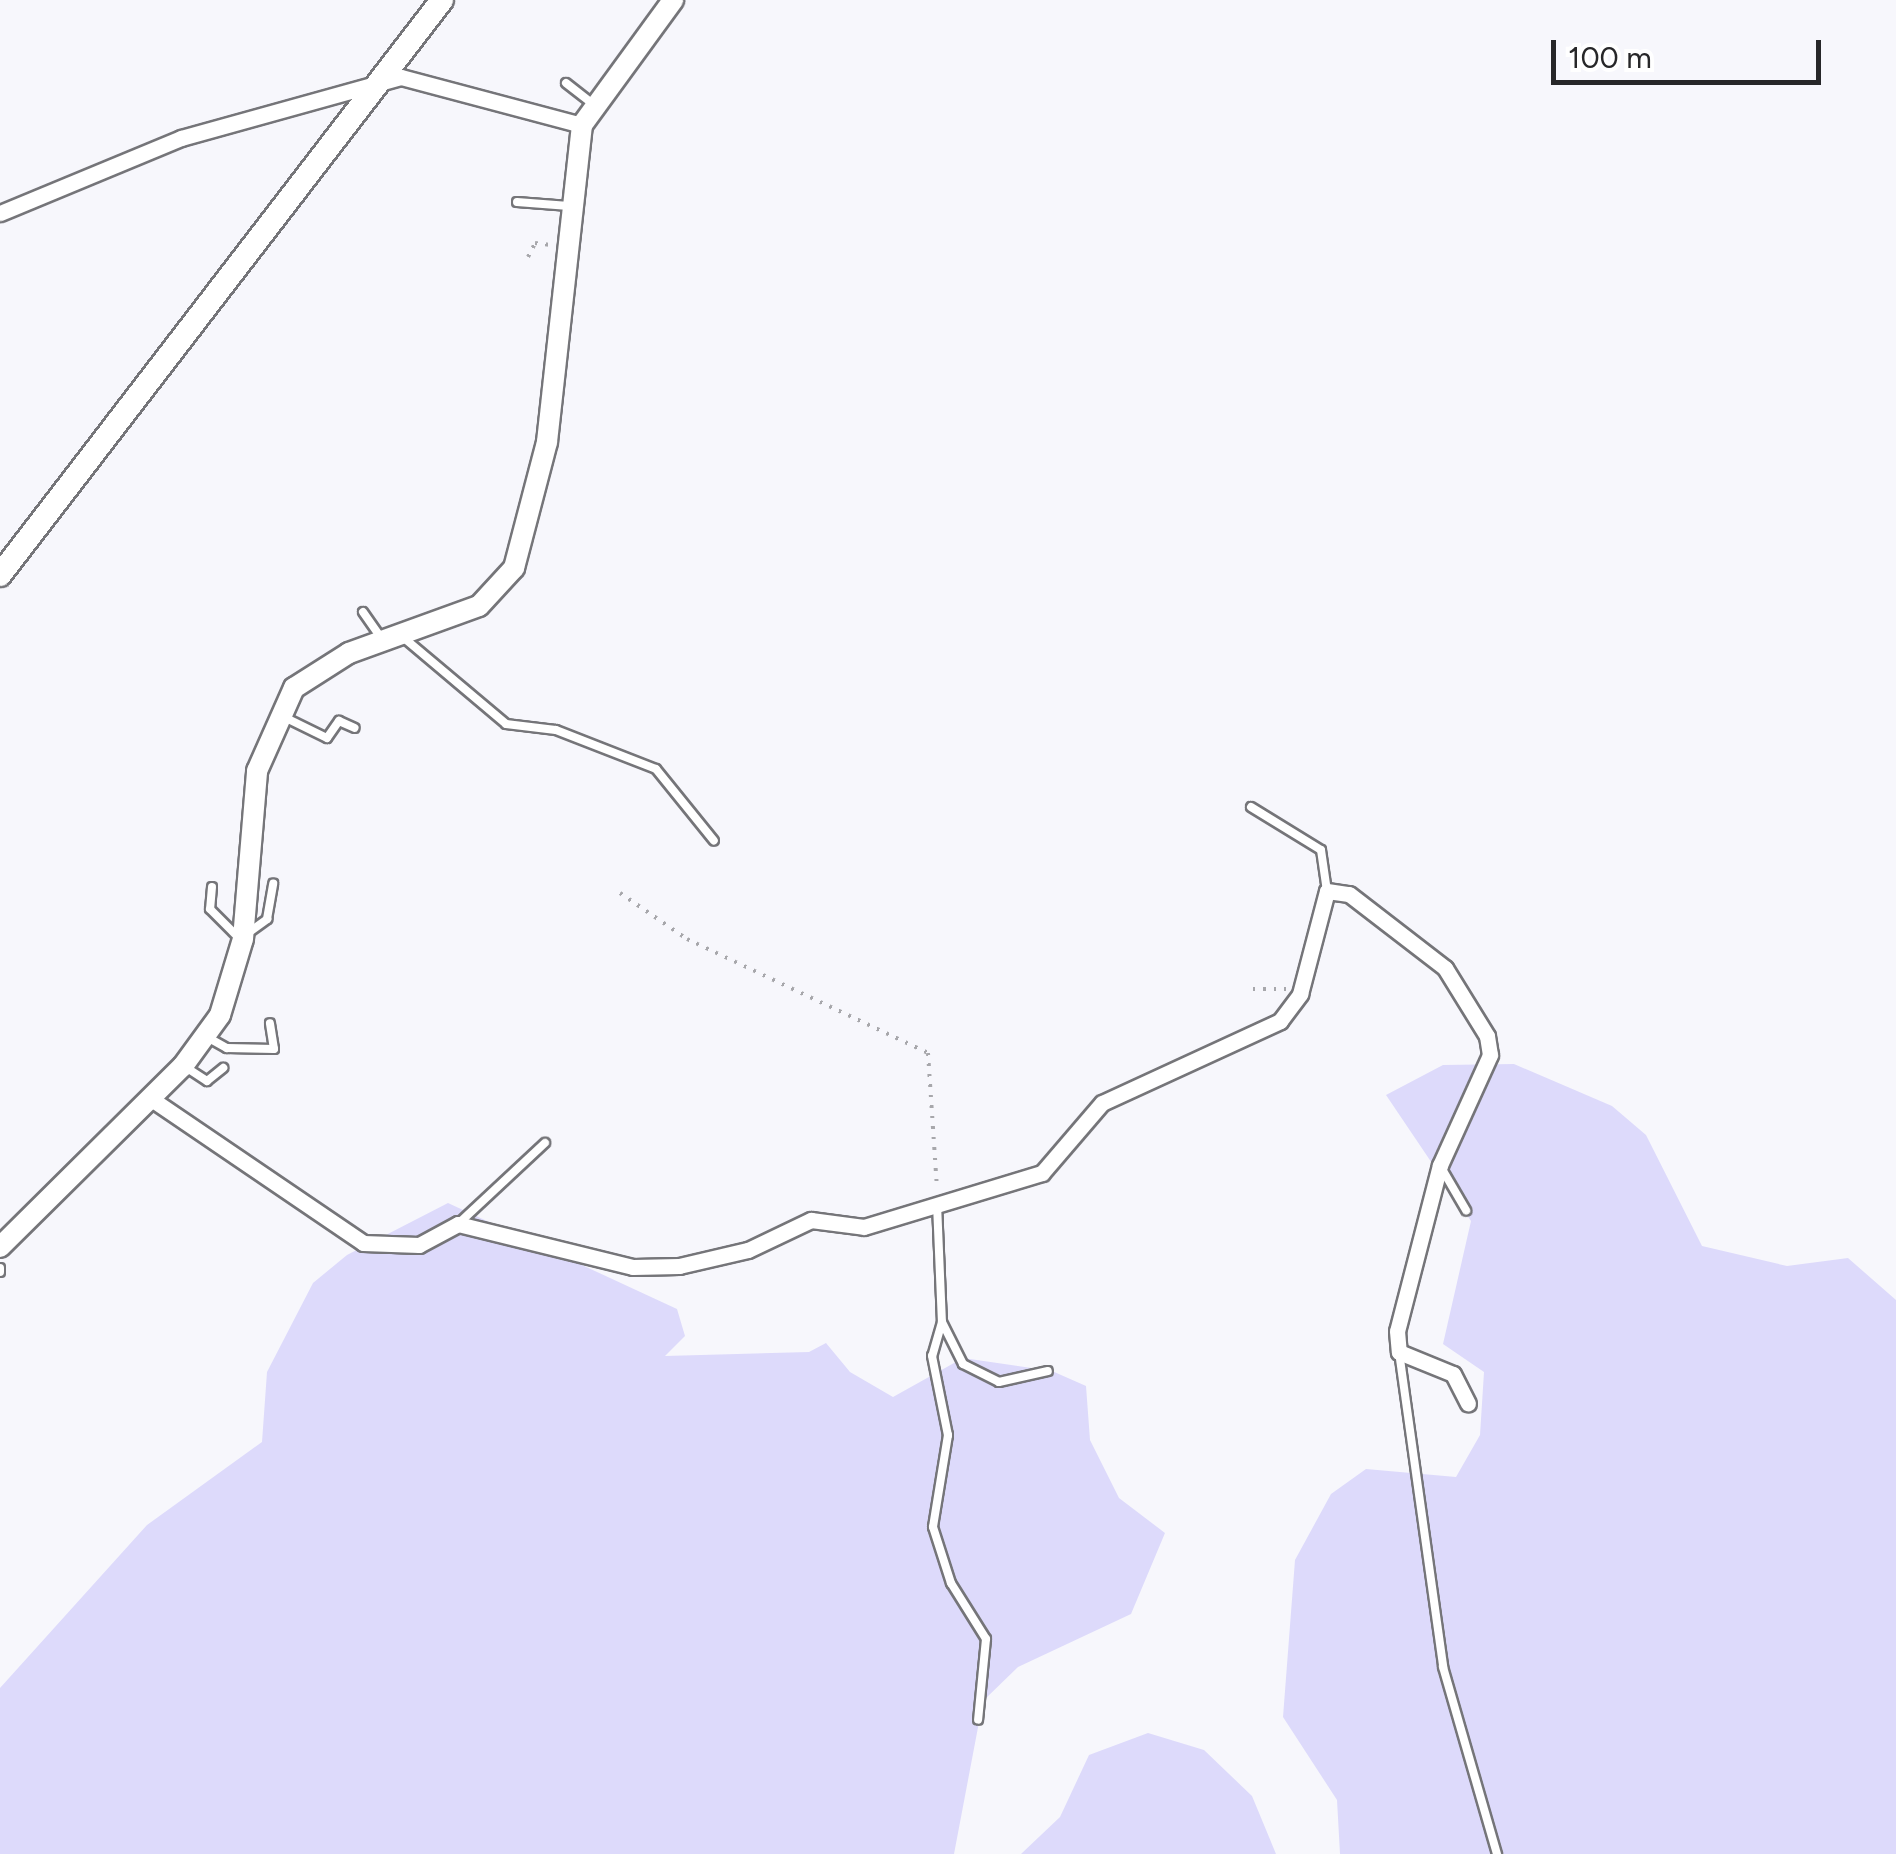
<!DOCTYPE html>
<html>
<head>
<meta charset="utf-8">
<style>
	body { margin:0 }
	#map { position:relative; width:1896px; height:1854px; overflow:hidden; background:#f7f7fc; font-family:Figtree,sans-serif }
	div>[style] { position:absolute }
	.green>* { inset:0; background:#dddafb }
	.path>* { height:4px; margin-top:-2px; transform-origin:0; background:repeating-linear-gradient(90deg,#a7a7ab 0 2.5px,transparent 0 10.5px) }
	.roads { filter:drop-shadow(2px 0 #757579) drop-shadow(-2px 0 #757579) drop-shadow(0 2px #757579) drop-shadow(0 -2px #757579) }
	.service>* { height:8px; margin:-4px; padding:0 4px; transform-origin:4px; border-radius:4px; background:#fff }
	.minor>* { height:15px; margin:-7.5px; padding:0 7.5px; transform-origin:7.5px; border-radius:7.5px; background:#fff }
	.tertiary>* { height:20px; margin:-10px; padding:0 10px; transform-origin:10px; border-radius:10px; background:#fff }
	.secondary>* { height:22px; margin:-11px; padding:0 11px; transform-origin:11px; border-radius:11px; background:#fff }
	span { translate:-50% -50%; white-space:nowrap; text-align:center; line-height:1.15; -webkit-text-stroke:10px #fff; paint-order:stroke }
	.scale { position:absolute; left:1551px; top:40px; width:270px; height:45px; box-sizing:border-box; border:5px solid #272729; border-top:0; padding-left:12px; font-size:30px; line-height:35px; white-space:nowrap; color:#272729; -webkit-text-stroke:8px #fff; paint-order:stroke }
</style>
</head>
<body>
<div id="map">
	<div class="green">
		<div style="clip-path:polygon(1514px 1064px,1612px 1106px,1646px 1135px,1702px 1246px,1787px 1266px,1848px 1258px,1896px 1300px,1896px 1854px,1340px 1854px,1337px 1800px,1283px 1717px,1295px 1560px,1331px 1494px,1366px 1469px,1456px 1477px,1480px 1435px,1484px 1372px,1443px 1344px,1471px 1221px,1386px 1095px,1443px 1065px)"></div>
		<div style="clip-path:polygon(448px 1203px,677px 1309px,685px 1336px,665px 1356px,809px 1352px,826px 1343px,850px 1372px,893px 1397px,963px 1358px,1052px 1371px,1086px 1386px,1090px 1440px,1119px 1498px,1165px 1533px,1131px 1614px,1018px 1667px,983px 1701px,954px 1854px,0 1854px,0 1688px,147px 1525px,262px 1442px,267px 1372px,313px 1283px,347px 1255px)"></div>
		<div style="clip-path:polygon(1148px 1733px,1204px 1750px,1252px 1796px,1276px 1854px,1021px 1854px,1060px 1817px,1089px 1755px)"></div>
	</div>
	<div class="path">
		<div style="left:528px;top:257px;width:16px;rotate:-63deg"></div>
		<div style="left:535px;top:243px;width:16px;rotate:7deg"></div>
		<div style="left:620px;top:893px;width:81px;rotate:34.5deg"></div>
		<div style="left:687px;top:939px;width:267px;rotate:25.3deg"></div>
		<div style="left:928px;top:1053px;width:135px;rotate:86.2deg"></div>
		<div style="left:1253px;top:989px;width:33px"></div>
	</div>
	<div class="roads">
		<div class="service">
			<div style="left:566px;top:83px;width:34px;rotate:38deg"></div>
			<div style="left:517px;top:202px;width:52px;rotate:4.4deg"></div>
			<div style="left:363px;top:612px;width:32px;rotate:55deg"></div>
			<div style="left:404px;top:638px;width:133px;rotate:40.1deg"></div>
			<div style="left:506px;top:724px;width:50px;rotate:6.8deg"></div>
			<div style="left:556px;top:730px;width:107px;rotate:21.3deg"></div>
			<div style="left:656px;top:769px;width:92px;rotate:51.1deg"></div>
			<div style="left:282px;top:716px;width:50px;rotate:26.1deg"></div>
			<div style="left:327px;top:738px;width:21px;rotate:-55deg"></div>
			<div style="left:339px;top:721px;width:17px;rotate:24deg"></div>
			<div style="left:1251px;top:807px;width:82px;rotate:31.6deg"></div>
			<div style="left:1321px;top:850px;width:41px;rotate:81.7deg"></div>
			<div style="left:212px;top:887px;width:22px;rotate:95deg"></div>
			<div style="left:210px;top:909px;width:41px;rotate:45deg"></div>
			<div style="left:248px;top:933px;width:24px;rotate:-36deg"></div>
			<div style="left:267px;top:919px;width:36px;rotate:-80deg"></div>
			<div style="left:207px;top:1037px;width:23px;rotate:29deg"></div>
			<div style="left:227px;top:1048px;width:47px;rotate:1.2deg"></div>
			<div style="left:274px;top:1049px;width:26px;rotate:-99deg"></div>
			<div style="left:187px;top:1068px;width:24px;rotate:33deg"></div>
			<div style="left:207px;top:1081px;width:21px;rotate:-39deg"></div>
			<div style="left:1442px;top:1169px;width:48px;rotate:59.7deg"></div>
			<div style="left:937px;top:1204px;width:118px;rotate:87.6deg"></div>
			<div style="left:942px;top:1322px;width:47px;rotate:63.4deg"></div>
			<div style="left:963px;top:1364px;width:40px;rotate:26.6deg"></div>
			<div style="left:999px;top:1382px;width:50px;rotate:-12.7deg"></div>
			<div style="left:458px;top:1224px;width:119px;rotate:-43deg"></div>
			<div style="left:0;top:1268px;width:4px;rotate:90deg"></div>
			<div style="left:942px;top:1322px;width:35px;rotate:106deg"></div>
			<div style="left:932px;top:1356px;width:81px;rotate:78.6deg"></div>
			<div style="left:948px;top:1435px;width:93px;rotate:99.3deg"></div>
			<div style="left:933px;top:1527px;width:59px;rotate:72.2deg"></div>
			<div style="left:951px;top:1583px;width:66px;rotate:58deg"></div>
			<div style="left:986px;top:1639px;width:81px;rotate:95.6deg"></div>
			<div style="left:1399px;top:1352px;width:318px;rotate:82deg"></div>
			<div style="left:1443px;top:1667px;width:195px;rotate:73.9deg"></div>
		</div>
		<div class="minor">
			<div style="left:0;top:213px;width:196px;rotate:-22.5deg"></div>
			<div style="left:181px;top:138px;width:228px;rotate:-15.5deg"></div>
			<div style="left:401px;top:77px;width:187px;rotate:14.9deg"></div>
			<div style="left:150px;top:1098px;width:258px;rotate:34.2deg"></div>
			<div style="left:363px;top:1243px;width:56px;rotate:2deg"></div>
			<div style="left:419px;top:1245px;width:44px;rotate:-28.3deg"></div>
			<div style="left:458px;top:1224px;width:180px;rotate:13.8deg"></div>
			<div style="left:633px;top:1267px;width:46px;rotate:-1.2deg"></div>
			<div style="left:679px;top:1266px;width:71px;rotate:-13.1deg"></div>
			<div style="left:748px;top:1250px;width:70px;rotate:-25.5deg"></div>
			<div style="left:811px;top:1220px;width:53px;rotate:7.5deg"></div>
			<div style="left:864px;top:1227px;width:186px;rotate:-16.9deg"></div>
			<div style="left:1042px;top:1173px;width:92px;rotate:-49.4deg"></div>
			<div style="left:1102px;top:1103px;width:196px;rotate:-24.7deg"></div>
			<div style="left:1280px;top:1021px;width:34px;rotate:-53deg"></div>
			<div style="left:1300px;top:994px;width:106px;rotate:-75.3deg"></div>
			<div style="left:1327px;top:891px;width:22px;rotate:8deg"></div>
			<div style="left:1349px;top:894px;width:121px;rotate:37.6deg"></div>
			<div style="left:1445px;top:968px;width:80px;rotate:58.3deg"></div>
			<div style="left:1487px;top:1036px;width:19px;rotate:81deg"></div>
			<div style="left:1490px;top:1055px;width:121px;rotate:114.4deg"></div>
			<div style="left:1440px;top:1165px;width:171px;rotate:104.5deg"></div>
			<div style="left:1397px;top:1331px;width:21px;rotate:85deg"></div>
			<div style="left:1399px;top:1352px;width:58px;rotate:22.2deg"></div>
			<div style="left:1453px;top:1374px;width:33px;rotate:63deg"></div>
		</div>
		<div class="tertiary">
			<div style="left:0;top:1247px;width:257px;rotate:-44.7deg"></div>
			<div style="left:183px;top:1066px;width:63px;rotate:-54deg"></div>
			<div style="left:220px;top:1015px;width:79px;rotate:-73.2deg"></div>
			<div style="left:243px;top:939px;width:169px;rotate:-85.2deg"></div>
			<div style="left:257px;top:771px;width:91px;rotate:-66deg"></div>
			<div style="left:294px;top:688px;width:65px;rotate:-32.5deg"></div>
			<div style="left:349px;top:653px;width:138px;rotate:-19.9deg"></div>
			<div style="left:479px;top:606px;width:52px;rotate:-47.4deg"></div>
			<div style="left:514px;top:568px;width:130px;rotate:-75.3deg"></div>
			<div style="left:547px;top:442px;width:319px;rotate:-83.7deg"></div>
			<div style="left:582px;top:125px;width:155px;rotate:-53.9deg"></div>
		</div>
		<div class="secondary">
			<div style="left:0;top:575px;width:725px;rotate:-52.45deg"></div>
		</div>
	</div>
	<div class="scale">100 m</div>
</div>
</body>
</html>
